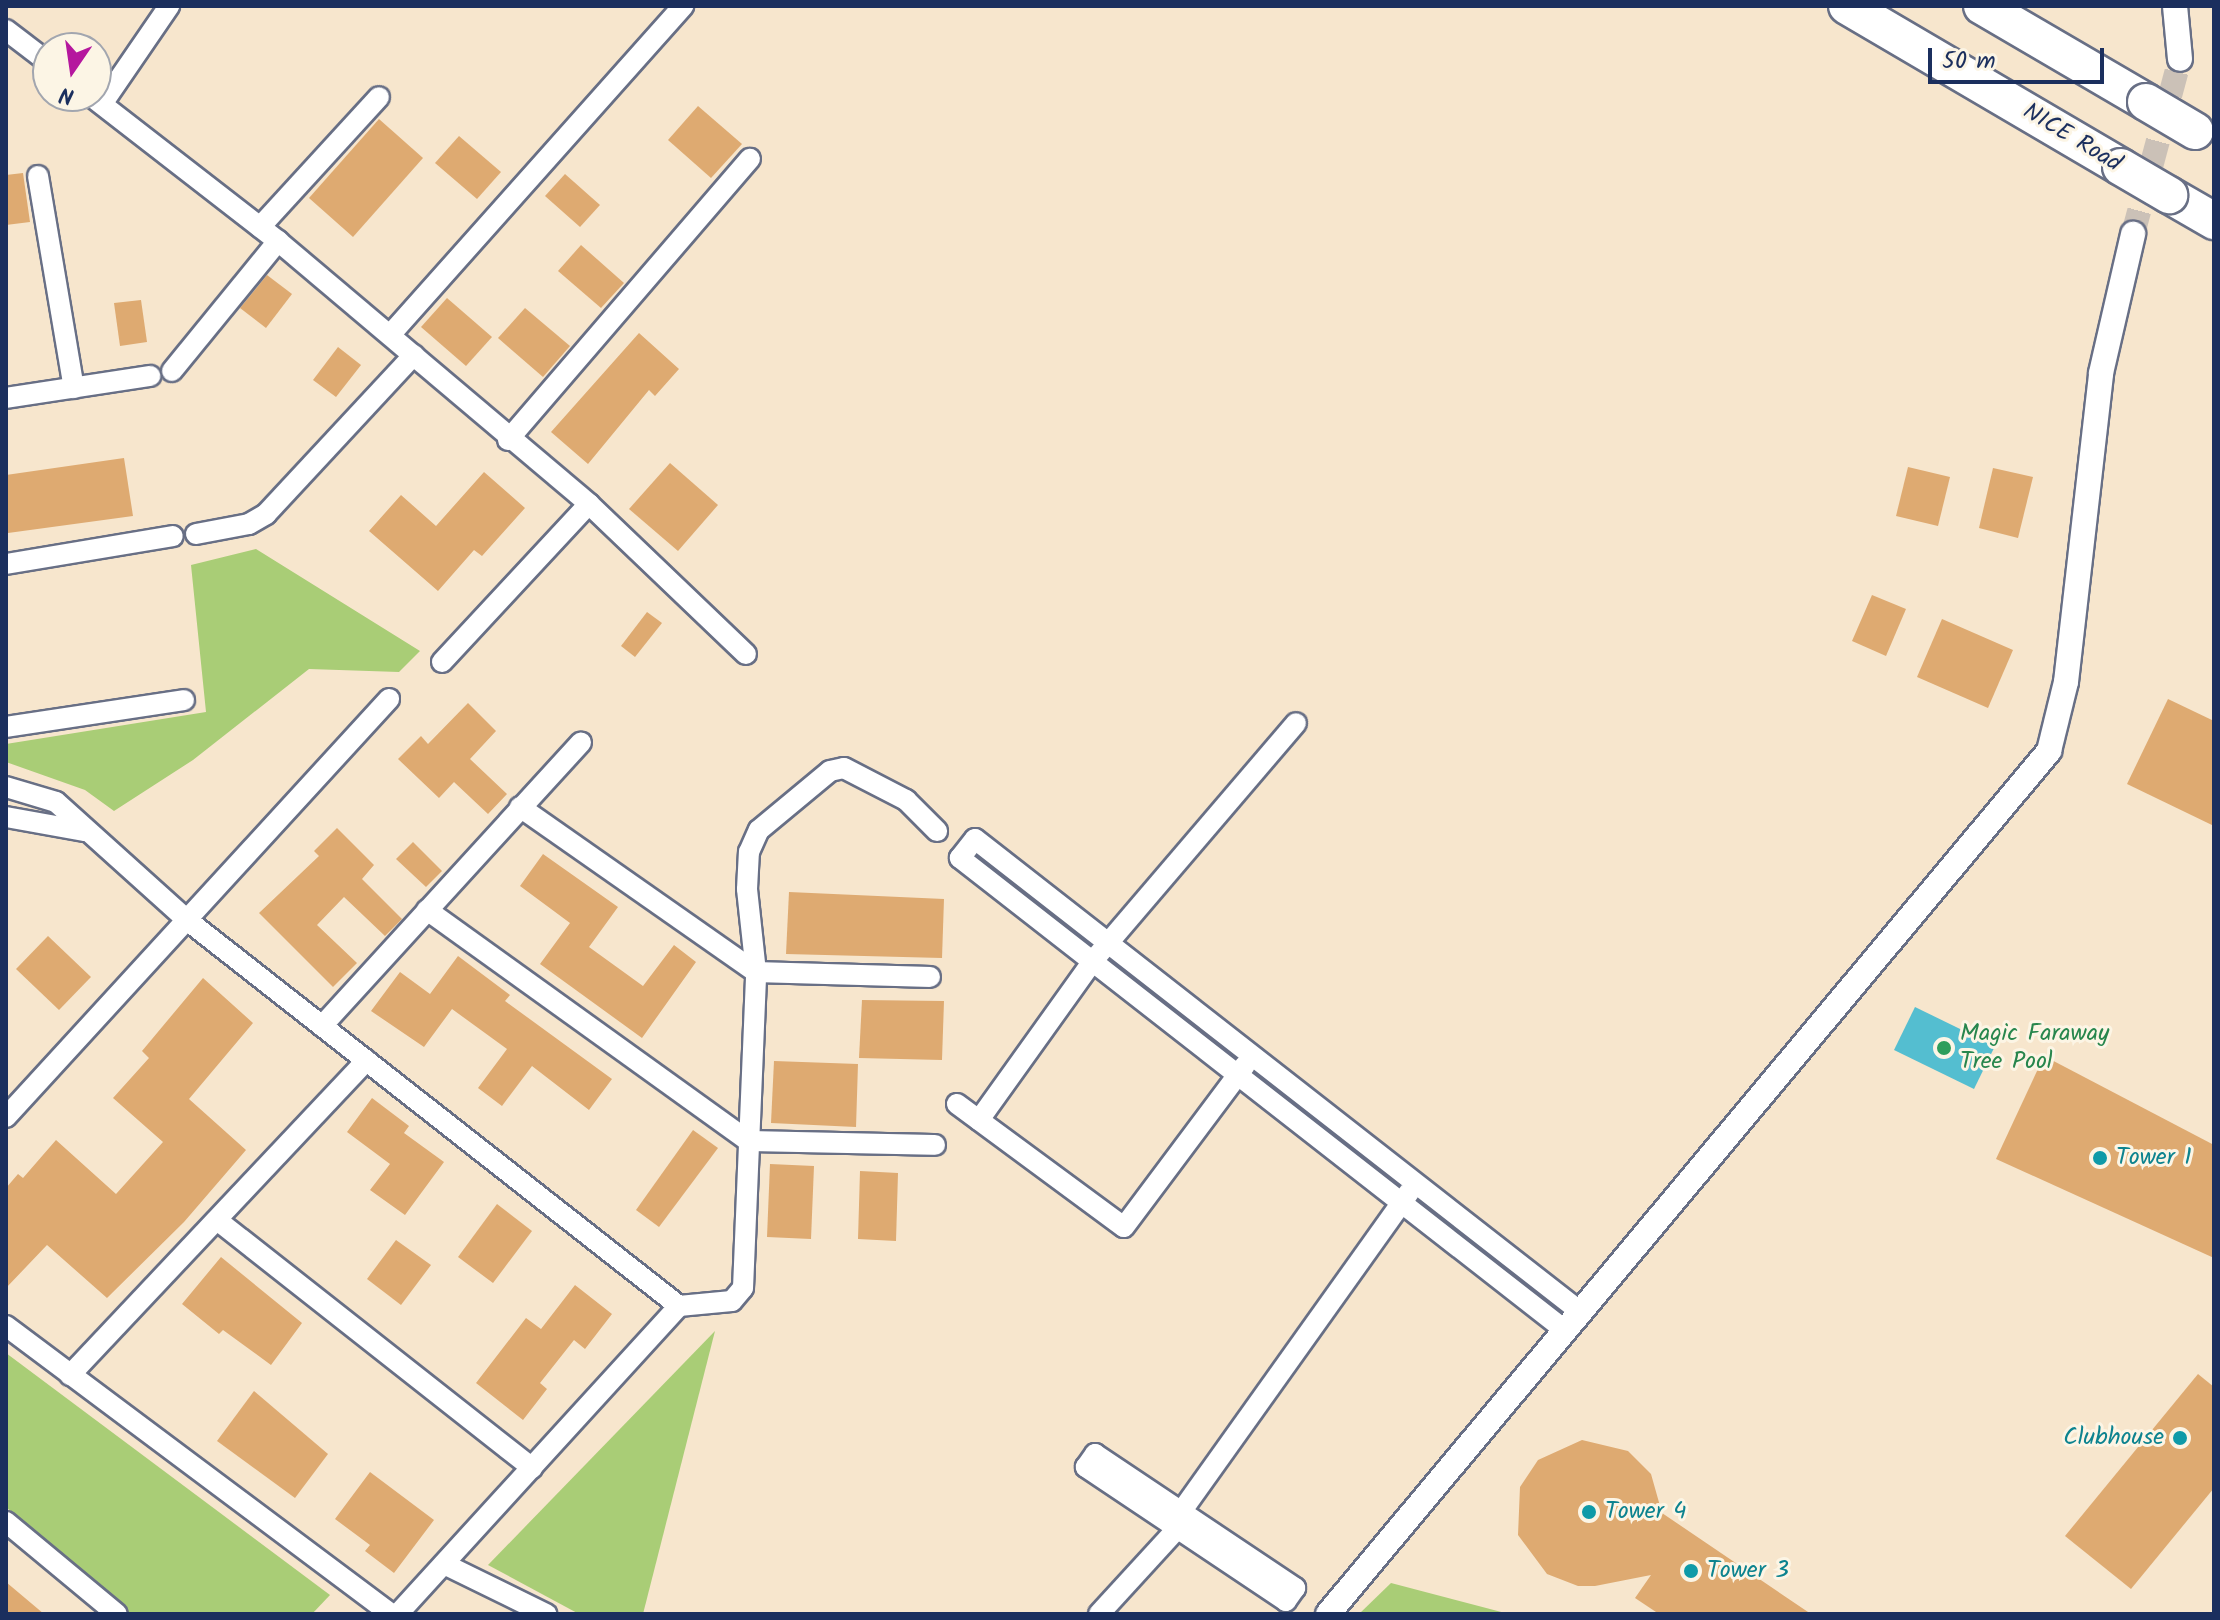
<!DOCTYPE html>
<html>
<head>
<meta charset="utf-8">
<style>
	body { margin:0 }
	#map { position:relative; width:2220px; height:1620px; overflow:hidden; background:#f7e6cd; font-family:Kalam,sans-serif }
	div>[style] { position:absolute }
	.green>* { inset:0; background:#a9cd76 }
	.water>* { inset:0; background:#54bed0 }
	.building>* { inset:0; background:#deaa71 }
	.tertiary-tunnel>* { height:24px; margin-top:-12px; transform-origin:0; background:repeating-linear-gradient(90deg,#cbc1b7 0 24px,transparent 0 36px) }
	.roads { filter:drop-shadow(2px 0 #686f85) drop-shadow(-2px 0 #686f85) drop-shadow(0 2px #686f85) drop-shadow(0 -2px #686f85) }
	.minor>* { height:20px; margin:-10px; padding:0 10px; transform-origin:10px; border-radius:10px; background:#fff }
	.tertiary>* { height:24px; margin:-12px; padding:0 12px; transform-origin:12px; border-radius:12px; background:#fff }
	.motorway>* { height:36px; margin:-18px; padding:0 18px; transform-origin:18px; border-radius:18px; background:#fff }
	.bridges { filter:drop-shadow(2px 0 #686f85) drop-shadow(-2px 0 #686f85) drop-shadow(0 2px #686f85) drop-shadow(0 -2px #686f85) }
	.motorway-bridge>* { height:36px; margin:-18px; padding:0 18px; transform-origin:18px; border-radius:18px; background:#fff }
	.dots>* { width:22px; height:22px; translate:-50% -50%; box-sizing:border-box; border:4px solid #fcf5e5; border-radius:50% }
	span { translate:-50% -50%; white-space:nowrap; text-align:center; line-height:1.15; -webkit-text-stroke:6px #fcf5e5; paint-order:stroke }
	.street-label { font-size:24px; color:#1b2f5e }
	.leisure-label { font-size:24px; color:#27864d }
	.left { translate:0 -50%; text-align:left }
	.culture-label { font-size:24px; color:#0d838f }
	.right { translate:-100% -50%; text-align:right }
	.frame { position:absolute; inset:0; border:8px solid #1b2f5e; pointer-events:none }
	.north { position:absolute; left:32px; top:32px; width:80px; height:80px; box-sizing:border-box; background:#fcf5e5; border:2px solid #a2a6af; border-radius:50%; rotate:193deg; font-size:22px; font-weight:700; line-height:32px; text-align:center; color:#1b2f5e }
	.north::after { content:''; display:block; margin:auto; width:28px; height:36px; background:#b5179e; clip-path:polygon(50% 0,100% 100%,50% 72%,0 100%) }
	.scale { position:absolute; left:1928px; top:48px; width:176px; height:36px; box-sizing:border-box; border:4px solid #1b2f5e; border-top:0; padding-left:10px; font-size:24px; line-height:28px; white-space:nowrap; color:#1b2f5e; -webkit-text-stroke:6px #fcf5e5; paint-order:stroke }
</style>
</head>
<body>
<div id="map">
	<div class="green">
		<div style="clip-path:polygon(256px 549px,420px 651px,399px 672px,309px 669px,193px 760px,114px 811px,85px 790px,6px 762px,6px 744px,206px 712px,191px 565px)"></div>
		<div style="clip-path:polygon(715px 1331px,643px 1614px,579px 1614px,488px 1565px)"></div>
		<div style="clip-path:polygon(6px 1353px,330px 1595px,312px 1614px,128px 1614px,6px 1507px)"></div>
		<div style="clip-path:polygon(1391px 1583px,1509px 1614px,1359px 1614px)"></div>
	</div>
	<div class="water">
		<div style="clip-path:polygon(1915px 1007px,1995px 1046px,1974px 1089px,1894px 1050px)"></div>
	</div>
	<div class="building">
		<div style="clip-path:polygon(698px 106px,742px 144px,711px 178px,668px 140px)"></div>
		<div style="clip-path:polygon(379px 119px,423px 158px,353px 237px,309px 198px)"></div>
		<div style="clip-path:polygon(459px 136px,501px 172px,477px 199px,435px 163px)"></div>
		<div style="clip-path:polygon(23px 173px,30px 222px,6px 225px,6px 175px)"></div>
		<div style="clip-path:polygon(565px 174px,600px 205px,580px 227px,545px 196px)"></div>
		<div style="clip-path:polygon(581px 245px,624px 283px,601px 308px,558px 271px)"></div>
		<div style="clip-path:polygon(267px 275px,292px 294px,266px 328px,240px 308px)"></div>
		<div style="clip-path:polygon(447px 298px,492px 337px,466px 366px,421px 327px)"></div>
		<div style="clip-path:polygon(141px 300px,147px 342px,120px 346px,114px 303px)"></div>
		<div style="clip-path:polygon(525px 308px,570px 346px,543px 377px,498px 338px)"></div>
		<div style="clip-path:polygon(639px 333px,679px 369px,655px 396px,649px 390px,588px 464px,551px 432px)"></div>
		<div style="clip-path:polygon(338px 347px,361px 365px,336px 397px,313px 380px)"></div>
		<div style="clip-path:polygon(124px 458px,133px 516px,8px 533px,6px 475px)"></div>
		<div style="clip-path:polygon(670px 463px,718px 505px,678px 551px,629px 509px)"></div>
		<div style="clip-path:polygon(1908px 467px,1950px 477px,1938px 526px,1896px 516px)"></div>
		<div style="clip-path:polygon(1993px 468px,2033px 477px,2018px 538px,1979px 528px)"></div>
		<div style="clip-path:polygon(484px 472px,525px 508px,482px 556px,474px 550px,438px 591px,369px 531px,401px 495px,436px 526px)"></div>
		<div style="clip-path:polygon(1872px 595px,1906px 609px,1886px 656px,1852px 641px)"></div>
		<div style="clip-path:polygon(647px 612px,662px 623px,635px 657px,621px 646px)"></div>
		<div style="clip-path:polygon(1942px 619px,2013px 650px,1988px 708px,1917px 677px)"></div>
		<div style="clip-path:polygon(2168px 699px,2214px 721px,2214px 826px,2127px 784px)"></div>
		<div style="clip-path:polygon(468px 703px,496px 731px,470px 759px,507px 794px,488px 814px,454px 782px,439px 798px,398px 759px,421px 736px,428px 744px)"></div>
		<div style="clip-path:polygon(337px 828px,374px 865px,362px 879px,402px 919px,385px 936px,344px 897px,317px 925px,357px 963px,333px 987px,259px 913px,319px 856px,314px 851px)"></div>
		<div style="clip-path:polygon(413px 842px,442px 871px,426px 887px,396px 859px)"></div>
		<div style="clip-path:polygon(543px 854px,618px 907px,589px 947px,643px 986px,674px 945px,696px 962px,642px 1038px,540px 964px,570px 923px,520px 886px)"></div>
		<div style="clip-path:polygon(789px 892px,944px 899px,942px 958px,786px 954px)"></div>
		<div style="clip-path:polygon(48px 936px,91px 977px,59px 1010px,16px 969px)"></div>
		<div style="clip-path:polygon(458px 956px,510px 995px,505px 1001px,612px 1079px,589px 1110px,532px 1066px,502px 1106px,478px 1088px,507px 1049px,452px 1009px,424px 1047px,371px 1011px,400px 972px,430px 994px)"></div>
		<div style="clip-path:polygon(203px 978px,253px 1023px,189px 1099px,246px 1150px,184px 1222px,107px 1298px,47px 1245px,6px 1288px,6px 1188px,18px 1174px,23px 1178px,56px 1140px,116px 1194px,163px 1142px,113px 1098px,149px 1058px,142px 1051px)"></div>
		<div style="clip-path:polygon(862px 1000px,944px 1001px,942px 1060px,859px 1058px)"></div>
		<div style="clip-path:polygon(2044px 1056px,2214px 1145px,2214px 1258px,1996px 1159px)"></div>
		<div style="clip-path:polygon(774px 1061px,858px 1064px,856px 1127px,771px 1123px)"></div>
		<div style="clip-path:polygon(372px 1098px,409px 1126px,404px 1133px,444px 1162px,405px 1215px,370px 1190px,390px 1164px,347px 1132px)"></div>
		<div style="clip-path:polygon(693px 1130px,718px 1148px,659px 1227px,636px 1210px)"></div>
		<div style="clip-path:polygon(770px 1164px,814px 1166px,811px 1239px,767px 1237px)"></div>
		<div style="clip-path:polygon(860px 1171px,898px 1173px,896px 1241px,858px 1239px)"></div>
		<div style="clip-path:polygon(497px 1204px,532px 1231px,493px 1283px,458px 1257px)"></div>
		<div style="clip-path:polygon(396px 1240px,431px 1265px,401px 1305px,367px 1279px)"></div>
		<div style="clip-path:polygon(221px 1257px,302px 1323px,271px 1365px,223px 1330px,219px 1334px,182px 1304px)"></div>
		<div style="clip-path:polygon(575px 1285px,612px 1314px,585px 1349px,574px 1340px,540px 1383px,547px 1389px,523px 1420px,476px 1383px,526px 1318px,541px 1329px)"></div>
		<div style="clip-path:polygon(2198px 1374px,2214px 1387px,2214px 1488px,2131px 1589px,2065px 1536px)"></div>
		<div style="clip-path:polygon(254px 1391px,328px 1454px,295px 1498px,217px 1441px)"></div>
		<div style="clip-path:polygon(1582px 1440px,1628px 1451px,1651px 1474px,1662px 1513px,1811px 1614px,1659px 1614px,1635px 1598px,1651px 1575px,1595px 1586px,1578px 1586px,1547px 1574px,1518px 1535px,1520px 1487px,1538px 1460px)"></div>
		<div style="clip-path:polygon(370px 1472px,434px 1520px,394px 1573px,365px 1551px,370px 1545px,335px 1519px)"></div>
		<div style="clip-path:polygon(6px 1582px,44px 1614px,6px 1614px)"></div>
	</div>
	<div class="tertiary-tunnel">
		<div style="left:2133px;top:234px;width:181px;rotate:-75deg"></div>
	</div>
	<div class="roads">
		<div class="minor">
			<div style="left:6px;top:30px;width:53px;rotate:37.3deg"></div>
			<div style="left:91px;top:96px;width:237px;rotate:37.8deg"></div>
			<div style="left:278px;top:241px;width:407px;rotate:40.2deg"></div>
			<div style="left:589px;top:504px;width:217px;rotate:43.7deg"></div>
			<div style="left:102px;top:104px;width:119px;rotate:-55.6deg"></div>
			<div style="left:38px;top:176px;width:215px;rotate:80.4deg"></div>
			<div style="left:260px;top:227px;width:176px;rotate:-47.5deg"></div>
			<div style="left:390px;top:335px;width:441px;rotate:-48.3deg"></div>
			<div style="left:172px;top:371px;width:168px;rotate:-50.8deg"></div>
			<div style="left:6px;top:398px;width:146px;rotate:-8.7deg"></div>
			<div style="left:508px;top:440px;width:371px;rotate:-49.3deg"></div>
			<div style="left:196px;top:534px;width:54px;rotate:-10.7deg"></div>
			<div style="left:249px;top:524px;width:20px;rotate:-30deg"></div>
			<div style="left:266px;top:514px;width:217px;rotate:-47.1deg"></div>
			<div style="left:6px;top:564px;width:169px;rotate:-9.5deg"></div>
			<div style="left:442px;top:662px;width:216px;rotate:-47.1deg"></div>
			<div style="left:6px;top:727px;width:180px;rotate:-8.6deg"></div>
			<div style="left:6px;top:787px;width:52px;rotate:16.7deg"></div>
			<div style="left:56px;top:802px;width:176px;rotate:42deg"></div>
			<div style="left:187px;top:920px;width:625px;rotate:38.12deg"></div>
			<div style="left:679px;top:1306px;width:417px;rotate:132.4deg"></div>
			<div style="left:520px;top:807px;width:288px;rotate:35deg"></div>
			<div style="left:756px;top:972px;width:174px;rotate:1.6deg"></div>
			<div style="left:6px;top:817px;width:79px;rotate:10.2deg"></div>
			<div style="left:427px;top:910px;width:395px;rotate:35.7deg"></div>
			<div style="left:748px;top:1141px;width:187px;rotate:1.2deg"></div>
			<div style="left:322px;top:1026px;width:384px;rotate:-47.6deg"></div>
			<div style="left:957px;top:1104px;width:207px;rotate:36.4deg"></div>
			<div style="left:1124px;top:1227px;width:202px;rotate:-53.2deg"></div>
			<div style="left:6px;top:1117px;width:567px;rotate:-47.5deg"></div>
			<div style="left:979px;top:1120px;width:194px;rotate:-54.4deg"></div>
			<div style="left:1092px;top:962px;width:314px;rotate:-49.5deg"></div>
			<div style="left:217px;top:1220px;width:401px;rotate:38.2deg"></div>
			<div style="left:679px;top:1306px;width:53px;rotate:-5.4deg"></div>
			<div style="left:732px;top:1301px;width:17px;rotate:-50deg"></div>
			<div style="left:743px;top:1288px;width:316px;rotate:-87.6deg"></div>
			<div style="left:756px;top:972px;width:83px;rotate:-96.2deg"></div>
			<div style="left:747px;top:889px;width:37px;rotate:-87deg"></div>
			<div style="left:749px;top:852px;width:24px;rotate:-66deg"></div>
			<div style="left:759px;top:830px;width:92px;rotate:-39.7deg"></div>
			<div style="left:830px;top:771px;width:14px;rotate:-12deg"></div>
			<div style="left:844px;top:768px;width:70px;rotate:27.3deg"></div>
			<div style="left:906px;top:800px;width:44px;rotate:45deg"></div>
			<div style="left:6px;top:1326px;width:481px;rotate:36.8deg"></div>
			<div style="left:1562px;top:1328px;width:764px;rotate:-142.02deg"></div>
			<div style="left:960px;top:858px;width:24px;rotate:-52deg"></div>
			<div style="left:975px;top:839px;width:765px;rotate:37.99deg"></div>
			<div style="left:70px;top:1375px;width:432px;rotate:-46.7deg"></div>
			<div style="left:1095px;top:1454px;width:241px;rotate:33.8deg"></div>
			<div style="left:1295px;top:1588px;width:16px;rotate:125deg"></div>
			<div style="left:1286px;top:1601px;width:241px;rotate:-146.2deg"></div>
			<div style="left:1086px;top:1467px;width:16px;rotate:-55deg"></div>
			<div style="left:1181px;top:1512px;width:393px;rotate:-54.5deg"></div>
			<div style="left:6px;top:1522px;width:144px;rotate:39.7deg"></div>
			<div style="left:444px;top:1564px;width:114px;rotate:26.1deg"></div>
			<div style="left:1099px;top:1614px;width:127px;rotate:-47.5deg"></div>
		</div>
		<div class="tertiary">
			<div style="left:2175px;top:6px;width:53px;rotate:84.6deg"></div>
			<div style="left:1328px;top:1614px;width:1125px;rotate:-50.12deg"></div>
			<div style="left:2049px;top:751px;width:71px;rotate:-76.2deg"></div>
			<div style="left:2066px;top:682px;width:311px;rotate:-83.5deg"></div>
			<div style="left:2101px;top:373px;width:143px;rotate:-77deg"></div>
		</div>
		<div class="motorway">
			<div style="left:1847px;top:6px;width:318px;rotate:30.4deg"></div>
			<div style="left:1982px;top:6px;width:190px;rotate:30.3deg"></div>
			<div style="left:2169px;top:195px;width:52px;rotate:30deg"></div>
		</div>
	</div>
	<div class="bridges">
		<div class="motorway-bridge">
			<div style="left:2146px;top:102px;width:57px;rotate:30.6deg"></div>
			<div style="left:2121px;top:167px;width:56px;rotate:30.3deg"></div>
		</div>
	</div>
	<div class="dots">
		<div style="left:1944px;top:1048px;background:#2e9e5b"></div>
		<div style="left:2100px;top:1158px;background:#0f9aa8"></div>
		<div style="left:2180px;top:1438px;background:#0f9aa8"></div>
		<div style="left:1589px;top:1512px;background:#0f9aa8"></div>
		<div style="left:1691px;top:1571px;background:#0f9aa8"></div>
	</div>
	<div class="street-label">
		<span style="left:2072px;top:138px;rotate:31deg">NICE Road</span>
	</div>
	<div class="leisure-label">
		<span class="left" style="left:1960px;top:1048px">Magic Faraway<br>Tree Pool</span>
	</div>
	<div class="culture-label">
		<span class="left" style="left:2116px;top:1158px">Tower 1</span>
		<span class="right" style="left:2164px;top:1438px">Clubhouse</span>
		<span class="left" style="left:1605px;top:1512px">Tower 4</span>
		<span class="left" style="left:1707px;top:1571px">Tower 3</span>
	</div>
	<div class="frame"></div>
	<div class="north">N</div>
	<div class="scale">50 m</div>
</div>
</body>
</html>
